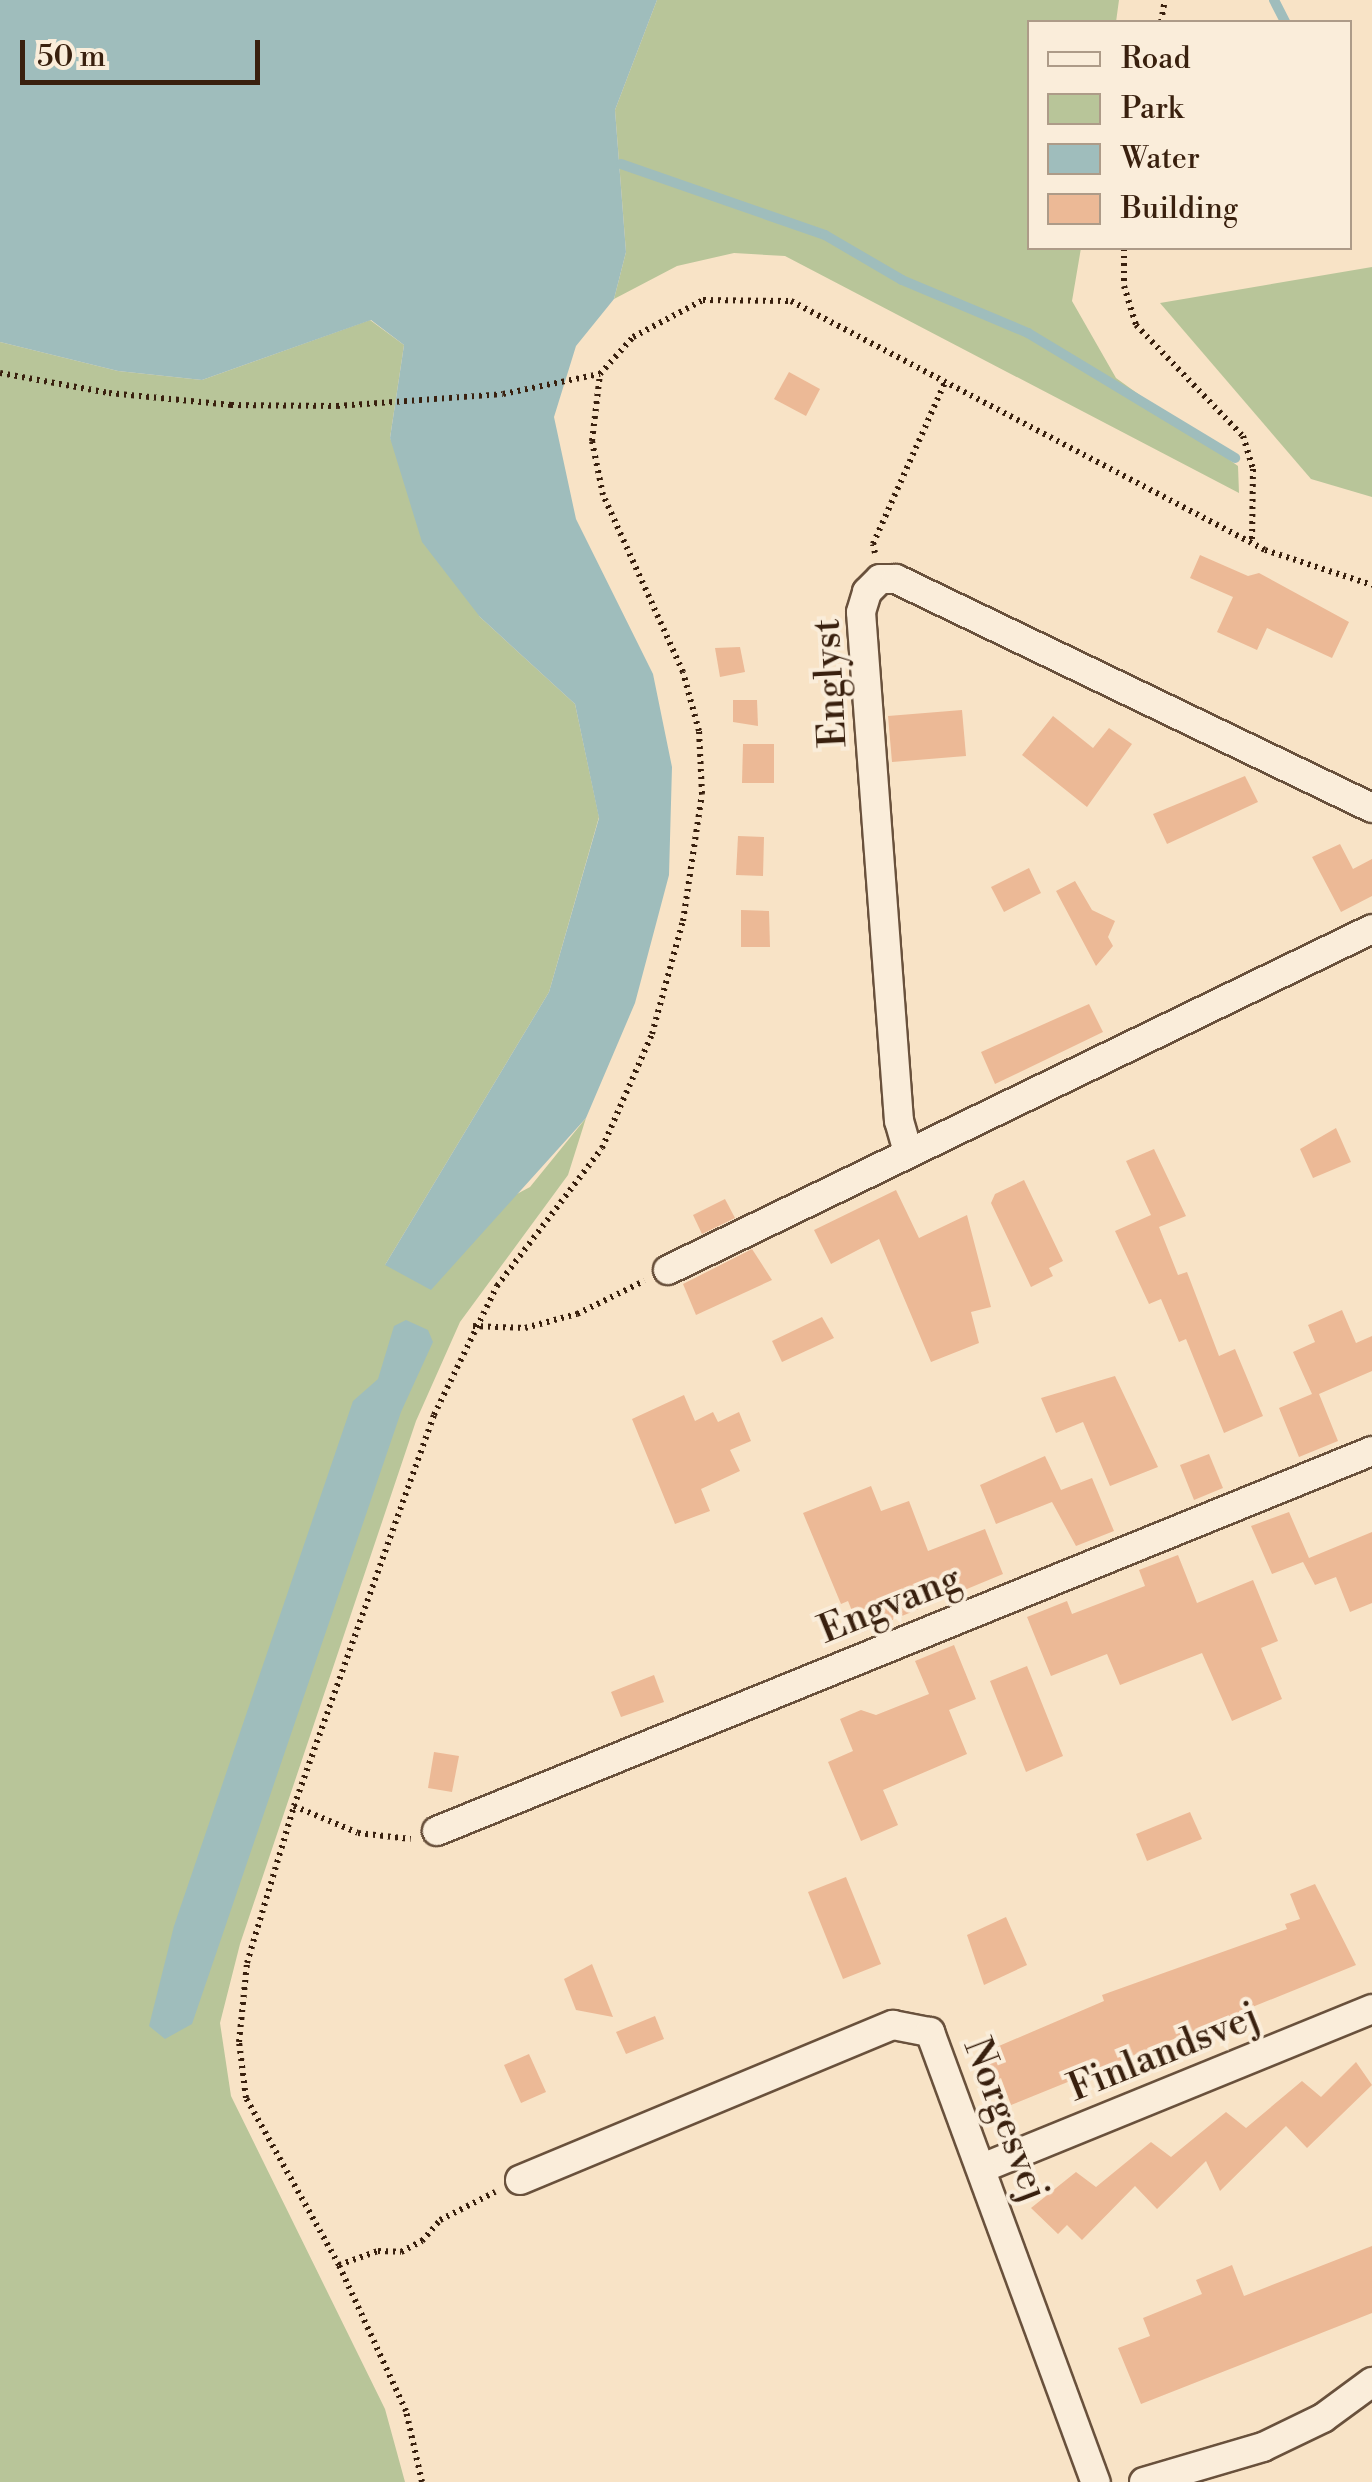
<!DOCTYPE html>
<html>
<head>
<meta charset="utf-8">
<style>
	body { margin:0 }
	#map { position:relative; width:1372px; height:2482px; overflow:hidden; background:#f8e3c6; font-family:"Libre Bodoni",serif }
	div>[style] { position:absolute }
	.green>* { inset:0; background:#b8c599 }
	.water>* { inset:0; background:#9fbdbc }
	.stream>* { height:10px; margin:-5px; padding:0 5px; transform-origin:5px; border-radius:5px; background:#9fbdbc }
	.building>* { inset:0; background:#ecb996 }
	.path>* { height:6px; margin-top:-3px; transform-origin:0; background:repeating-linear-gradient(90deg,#39200e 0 2.5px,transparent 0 7.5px) }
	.roads { filter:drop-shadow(2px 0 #69513c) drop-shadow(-2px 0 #69513c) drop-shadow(0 2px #69513c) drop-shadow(0 -2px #69513c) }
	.street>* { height:28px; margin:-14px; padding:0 14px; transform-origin:14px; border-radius:14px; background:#faedda }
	span { translate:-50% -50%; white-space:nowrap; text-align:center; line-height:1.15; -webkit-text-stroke:8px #faedda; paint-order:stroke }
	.street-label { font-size:38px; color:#39200e }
	.legend { position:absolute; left:1027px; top:20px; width:325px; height:230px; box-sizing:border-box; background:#faedda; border:2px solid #ad9b88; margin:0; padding:12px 18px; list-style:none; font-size:30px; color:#39200e }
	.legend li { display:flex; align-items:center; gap:20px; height:50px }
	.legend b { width:50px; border:2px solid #ad9b88 }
	.scale { position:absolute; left:20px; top:40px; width:240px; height:45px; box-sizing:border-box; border:5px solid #39200e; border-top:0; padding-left:12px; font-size:30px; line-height:35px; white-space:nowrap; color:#39200e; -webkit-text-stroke:8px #faedda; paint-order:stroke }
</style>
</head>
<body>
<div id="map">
	<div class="green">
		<div style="clip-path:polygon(657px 0,1119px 0,1116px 22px,1030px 22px,1030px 248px,1081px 248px,1072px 301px,1116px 378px,1238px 466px,1239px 493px,785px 256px,734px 253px,677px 266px,614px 299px,626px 252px,615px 110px)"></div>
		<div style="clip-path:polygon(1372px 267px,1372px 497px,1311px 479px,1160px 303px)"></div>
		<div style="clip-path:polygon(370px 320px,404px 345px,390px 438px,480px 617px,575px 704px,599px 817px,549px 992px,385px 1265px,530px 1187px,586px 1118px,568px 1175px,460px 1322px,416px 1421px,240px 1944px,220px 2023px,231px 2096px,385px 2409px,405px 2482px,0 2482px,0 342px,118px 371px,202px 380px)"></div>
	</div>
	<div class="water">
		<div style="clip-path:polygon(0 0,657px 0,615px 110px,626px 252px,614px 299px,576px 346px,554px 417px,576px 519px,653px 674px,672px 767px,669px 875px,635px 1003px,586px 1118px,431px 1290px,385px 1265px,549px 992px,599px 818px,575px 704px,480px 617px,422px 542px,390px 438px,404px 345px,371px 320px,202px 380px,118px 371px,0 342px)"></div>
		<div style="clip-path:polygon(406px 1320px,428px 1330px,433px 1342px,401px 1412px,192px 2024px,165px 2039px,149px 2026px,174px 1926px,353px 1401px,378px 1379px,394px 1326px)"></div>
	</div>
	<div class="stream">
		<div style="left:1274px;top:0;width:25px;rotate:63deg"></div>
		<div style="left:621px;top:164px;width:216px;rotate:19.2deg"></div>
		<div style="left:825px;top:235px;width:89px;rotate:30.3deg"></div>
		<div style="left:902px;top:280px;width:137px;rotate:22.8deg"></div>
		<div style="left:1028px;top:333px;width:242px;rotate:31.1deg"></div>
	</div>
	<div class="building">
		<div style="clip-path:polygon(789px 372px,820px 389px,806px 416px,774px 399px)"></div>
		<div style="clip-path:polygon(1200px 555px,1248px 576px,1259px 573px,1349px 622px,1332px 658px,1267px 628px,1257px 650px,1217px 632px,1233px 597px,1190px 578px)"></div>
		<div style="clip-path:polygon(740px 647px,745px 672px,720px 677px,715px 648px)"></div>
		<div style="clip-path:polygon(733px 700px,757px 700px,758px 726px,733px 722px)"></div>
		<div style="clip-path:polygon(962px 710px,966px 756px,892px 762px,888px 716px)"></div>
		<div style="clip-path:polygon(1053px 716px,1093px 748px,1109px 728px,1132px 744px,1087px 807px,1022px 755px)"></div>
		<div style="clip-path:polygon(743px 744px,774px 744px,774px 783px,742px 783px)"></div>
		<div style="clip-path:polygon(1245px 776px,1258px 802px,1167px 844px,1153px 814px)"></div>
		<div style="clip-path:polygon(738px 836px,764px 837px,763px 876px,736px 875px)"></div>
		<div style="clip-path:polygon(1340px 844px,1353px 869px,1372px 859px,1372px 896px,1341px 912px,1312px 857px)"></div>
		<div style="clip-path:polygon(1029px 868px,1041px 893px,1004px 912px,991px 887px)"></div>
		<div style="clip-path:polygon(1075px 881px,1092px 910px,1115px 921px,1108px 937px,1113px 946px,1096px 966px,1056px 891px)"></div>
		<div style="clip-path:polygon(741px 910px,769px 911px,770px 947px,741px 947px)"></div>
		<div style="clip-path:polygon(1089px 1004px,1103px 1032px,995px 1084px,981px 1052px)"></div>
		<div style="clip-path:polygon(1336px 1128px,1351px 1162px,1313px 1178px,1300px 1149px)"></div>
		<div style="clip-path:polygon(1154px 1149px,1186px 1216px,1159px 1227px,1178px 1275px,1187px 1272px,1219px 1356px,1235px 1349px,1263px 1416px,1224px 1433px,1186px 1339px,1179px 1342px,1161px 1299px,1149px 1304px,1115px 1231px,1151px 1215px,1126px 1161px)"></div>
		<div style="clip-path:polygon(1024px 1180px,1063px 1261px,1049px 1268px,1053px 1276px,1031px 1287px,991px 1203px,995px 1194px)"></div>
		<div style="clip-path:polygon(896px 1190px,919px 1238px,967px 1215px,991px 1307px,971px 1312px,979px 1343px,931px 1362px,879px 1239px,831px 1264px,814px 1230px)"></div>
		<div style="clip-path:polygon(725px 1199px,735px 1218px,702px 1234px,693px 1215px)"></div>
		<div style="clip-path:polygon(752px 1249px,772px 1280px,696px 1315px,683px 1284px)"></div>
		<div style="clip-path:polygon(1342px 1310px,1356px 1343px,1372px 1336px,1372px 1371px,1319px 1394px,1338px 1441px,1299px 1457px,1279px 1408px,1312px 1394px,1293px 1352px,1315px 1342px,1308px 1325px)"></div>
		<div style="clip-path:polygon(822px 1317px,834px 1338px,782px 1362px,772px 1341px)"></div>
		<div style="clip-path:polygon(1115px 1376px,1158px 1467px,1110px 1486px,1083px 1422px,1056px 1433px,1041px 1398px)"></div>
		<div style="clip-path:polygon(684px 1395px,695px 1421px,713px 1412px,718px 1422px,739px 1412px,751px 1441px,730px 1450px,740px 1471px,701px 1489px,710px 1511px,675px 1524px,632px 1419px)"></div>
		<div style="clip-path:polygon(1209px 1454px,1223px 1488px,1194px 1500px,1180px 1465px)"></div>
		<div style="clip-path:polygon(1045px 1456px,1061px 1490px,1092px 1478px,1114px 1531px,1076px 1546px,1052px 1502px,996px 1524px,980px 1485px)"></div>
		<div style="clip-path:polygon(871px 1486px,881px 1511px,909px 1501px,928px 1551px,985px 1529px,1003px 1574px,861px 1633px,848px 1601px,841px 1604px,803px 1513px)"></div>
		<div style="clip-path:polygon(1289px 1512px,1309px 1558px,1372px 1532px,1372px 1603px,1350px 1612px,1336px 1577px,1315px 1585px,1303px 1562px,1272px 1574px,1251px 1526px)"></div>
		<div style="clip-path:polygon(1178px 1555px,1197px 1603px,1253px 1580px,1278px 1641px,1261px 1648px,1282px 1699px,1232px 1721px,1202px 1653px,1120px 1685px,1107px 1654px,1051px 1676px,1027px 1617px,1067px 1601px,1072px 1614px,1145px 1586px,1139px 1570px)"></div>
		<div style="clip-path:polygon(954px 1645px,976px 1699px,949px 1710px,967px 1754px,883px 1790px,898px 1825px,861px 1841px,828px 1762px,853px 1751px,840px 1719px,861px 1710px,876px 1715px,929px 1694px,915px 1661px)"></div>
		<div style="clip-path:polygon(1027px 1666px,1063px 1756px,1026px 1772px,990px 1681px)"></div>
		<div style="clip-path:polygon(654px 1675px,664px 1702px,621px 1717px,611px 1692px)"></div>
		<div style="clip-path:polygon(434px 1752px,459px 1756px,452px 1792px,428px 1788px)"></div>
		<div style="clip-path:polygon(1190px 1812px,1202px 1839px,1147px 1861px,1136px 1834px)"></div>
		<div style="clip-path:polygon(846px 1877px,881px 1964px,843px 1979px,808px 1892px)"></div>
		<div style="clip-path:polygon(1315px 1884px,1356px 1965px,1011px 2105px,1001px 2078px,989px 2083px,978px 2055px,1104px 2001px,1102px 1995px,1287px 1929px,1285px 1924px,1300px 1919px,1290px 1894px)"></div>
		<div style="clip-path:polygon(1006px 1917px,1027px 1965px,984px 1985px,967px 1935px)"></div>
		<div style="clip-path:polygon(592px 1964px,613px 2017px,576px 2010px,564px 1979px)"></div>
		<div style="clip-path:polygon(655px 2016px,664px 2039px,626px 2054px,616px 2032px)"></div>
		<div style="clip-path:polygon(529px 2054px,546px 2092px,521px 2103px,504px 2065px)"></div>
		<div style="clip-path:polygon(1356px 2062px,1372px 2085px,1307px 2148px,1286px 2126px,1220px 2191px,1206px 2161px,1157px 2209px,1135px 2186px,1082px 2240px,1067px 2225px,1058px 2234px,1031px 2208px,1076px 2172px,1096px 2187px,1151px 2142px,1171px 2157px,1226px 2112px,1246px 2128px,1302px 2081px,1321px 2097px)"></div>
		<div style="clip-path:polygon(1372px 2246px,1372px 2313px,1141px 2404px,1118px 2348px,1150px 2336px,1143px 2318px,1202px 2294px,1196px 2280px,1232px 2265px,1244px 2296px)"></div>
	</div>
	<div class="path">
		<div style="left:1161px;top:22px;width:22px;rotate:-80deg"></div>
		<div style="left:1124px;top:248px;width:38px;rotate:90deg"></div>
		<div style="left:1124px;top:286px;width:41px;rotate:72.9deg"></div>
		<div style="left:1136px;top:325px;width:154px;rotate:46.1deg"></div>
		<div style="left:1243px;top:436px;width:34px;rotate:73deg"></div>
		<div style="left:1253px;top:469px;width:74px;rotate:90.8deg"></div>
		<div style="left:0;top:373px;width:111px;rotate:10.4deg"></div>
		<div style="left:109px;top:393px;width:123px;rotate:5.6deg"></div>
		<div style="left:231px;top:405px;width:106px;rotate:0.5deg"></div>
		<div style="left:337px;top:406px;width:166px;rotate:-4.1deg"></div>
		<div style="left:503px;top:394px;width:99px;rotate:-11.7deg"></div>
		<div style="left:875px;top:553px;width:9px;rotate:-103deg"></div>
		<div style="left:873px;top:544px;width:177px;rotate:-66deg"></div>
		<div style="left:473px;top:1326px;width:52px;rotate:2.2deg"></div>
		<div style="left:525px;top:1328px;width:54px;rotate:-15.1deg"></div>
		<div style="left:577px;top:1314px;width:75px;rotate:-26.2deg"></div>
		<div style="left:294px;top:1806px;width:69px;rotate:22.9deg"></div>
		<div style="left:358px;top:1833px;width:53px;rotate:6.5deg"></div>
		<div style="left:339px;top:2265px;width:41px;rotate:-19.7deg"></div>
		<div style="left:378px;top:2251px;width:23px;rotate:2deg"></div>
		<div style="left:401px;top:2252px;width:24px;rotate:-28deg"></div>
		<div style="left:422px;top:2241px;width:28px;rotate:-49deg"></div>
		<div style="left:440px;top:2220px;width:62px;rotate:-27deg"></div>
		<div style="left:422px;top:2482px;width:73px;rotate:-102.7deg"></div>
		<div style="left:406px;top:2411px;width:161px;rotate:-114.7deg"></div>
		<div style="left:339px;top:2265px;width:191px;rotate:-119.1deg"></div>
		<div style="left:246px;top:2098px;width:56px;rotate:-97.1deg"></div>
		<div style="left:239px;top:2042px;width:79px;rotate:-84.2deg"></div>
		<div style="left:247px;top:1963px;width:164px;rotate:-73.3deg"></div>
		<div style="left:294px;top:1806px;width:415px;rotate:-70.3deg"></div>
		<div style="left:434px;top:1415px;width:144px;rotate:-64deg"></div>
		<div style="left:497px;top:1286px;width:173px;rotate:-52.7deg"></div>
		<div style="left:602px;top:1148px;width:124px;rotate:-66.3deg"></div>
		<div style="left:652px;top:1034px;width:117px;rotate:-74.7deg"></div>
		<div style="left:683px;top:921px;width:128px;rotate:-81.5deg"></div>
		<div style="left:702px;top:794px;width:63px;rotate:-92.7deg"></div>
		<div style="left:699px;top:731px;width:61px;rotate:-105.2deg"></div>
		<div style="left:683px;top:672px;width:194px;rotate:-114.3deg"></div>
		<div style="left:603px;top:495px;width:55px;rotate:-101.5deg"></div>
		<div style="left:592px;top:441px;width:67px;rotate:-83.2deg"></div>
		<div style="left:600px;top:374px;width:50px;rotate:-48.3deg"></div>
		<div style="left:633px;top:337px;width:79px;rotate:-27.9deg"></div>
		<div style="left:703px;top:300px;width:88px;rotate:0.7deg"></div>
		<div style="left:791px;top:301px;width:535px;rotate:27.71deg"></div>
		<div style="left:1265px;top:550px;width:113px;rotate:18.1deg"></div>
	</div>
	<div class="roads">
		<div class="street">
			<div style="left:908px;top:1152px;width:32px;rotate:-106deg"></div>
			<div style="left:899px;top:1121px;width:510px;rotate:-94.27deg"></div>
			<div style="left:861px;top:612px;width:21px;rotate:-73deg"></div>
			<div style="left:867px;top:592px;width:18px;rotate:-45deg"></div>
			<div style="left:880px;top:579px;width:16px"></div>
			<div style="left:896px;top:579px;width:528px;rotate:25.69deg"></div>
			<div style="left:668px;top:1270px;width:782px;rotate:-25.84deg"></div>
			<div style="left:437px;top:1831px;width:1009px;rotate:-22.12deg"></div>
			<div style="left:985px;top:2167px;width:418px;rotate:-22.2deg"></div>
			<div style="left:520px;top:2180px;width:404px;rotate:-22.6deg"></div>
			<div style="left:893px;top:2025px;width:38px;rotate:11deg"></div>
			<div style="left:930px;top:2032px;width:480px;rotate:69.8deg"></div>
			<div style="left:1144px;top:2482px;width:124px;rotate:-16.4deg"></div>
			<div style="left:1263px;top:2447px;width:67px;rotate:-25.8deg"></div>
			<div style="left:1323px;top:2418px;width:61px;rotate:-36.3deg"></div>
		</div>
	</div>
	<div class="street-label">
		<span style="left:831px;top:683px;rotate:-93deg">Englyst</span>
		<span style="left:890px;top:1605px;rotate:-22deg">Engvang</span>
		<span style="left:1164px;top:2053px;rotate:-22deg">Finlandsvej</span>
		<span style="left:1005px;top:2120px;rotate:69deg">Norgesvej</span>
	</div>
	<ul class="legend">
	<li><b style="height:12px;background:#faedda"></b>Road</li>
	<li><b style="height:28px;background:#b8c599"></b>Park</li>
	<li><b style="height:28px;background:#9fbdbc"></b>Water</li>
	<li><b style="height:28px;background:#ecb996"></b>Building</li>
	</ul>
	<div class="scale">50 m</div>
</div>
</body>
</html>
